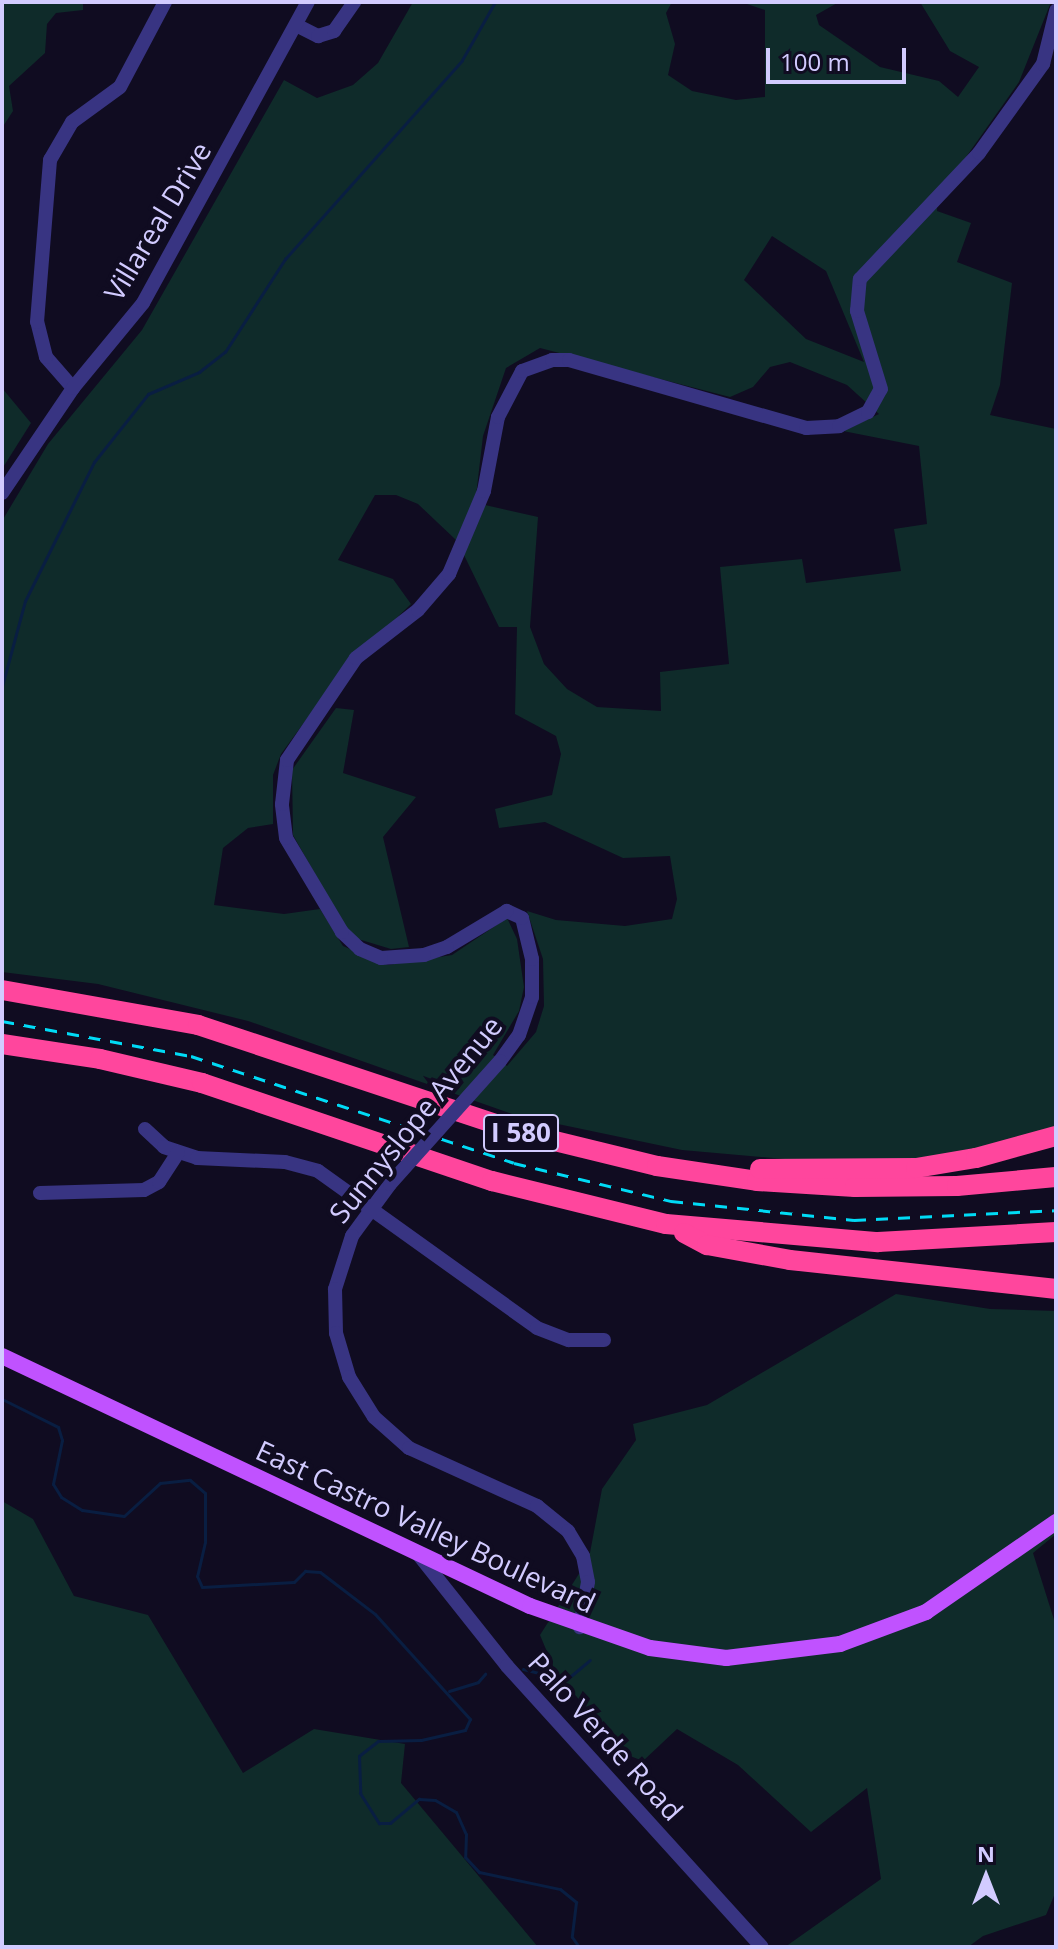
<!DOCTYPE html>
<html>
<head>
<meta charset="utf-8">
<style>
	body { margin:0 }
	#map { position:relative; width:1058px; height:1949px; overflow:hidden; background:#100c21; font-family:"Open Sans",sans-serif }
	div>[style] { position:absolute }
	.green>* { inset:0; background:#0f2b2a }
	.stream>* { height:3px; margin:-1.5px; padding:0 1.5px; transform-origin:1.5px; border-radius:1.5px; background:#091e42 }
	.minor>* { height:14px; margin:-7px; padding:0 7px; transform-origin:7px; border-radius:7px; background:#383482 }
	.major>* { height:16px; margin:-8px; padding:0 8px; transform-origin:8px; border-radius:8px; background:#c052ff }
	.highway>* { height:20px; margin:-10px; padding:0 10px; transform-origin:10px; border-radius:10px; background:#ff469d }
	.rail>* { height:3px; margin-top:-1.5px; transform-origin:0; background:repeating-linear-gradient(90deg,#00dbf6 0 12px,transparent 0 22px) }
	.minor-bridge>* { height:14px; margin:-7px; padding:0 7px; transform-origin:7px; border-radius:7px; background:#383482 }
	span { translate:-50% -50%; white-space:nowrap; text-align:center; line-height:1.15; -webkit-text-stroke:8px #100c21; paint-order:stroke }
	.shield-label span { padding:2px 6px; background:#100c21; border:2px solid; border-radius:6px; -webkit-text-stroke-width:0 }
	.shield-label { font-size:26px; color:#d2cbff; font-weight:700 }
	.street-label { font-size:28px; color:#d2cbff }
	.frame { position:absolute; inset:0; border:4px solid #d2cbff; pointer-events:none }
	.north { position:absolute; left:946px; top:1837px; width:80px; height:80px; -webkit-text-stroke:6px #100c21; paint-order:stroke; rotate:0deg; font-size:22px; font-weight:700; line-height:32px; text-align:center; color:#d2cbff }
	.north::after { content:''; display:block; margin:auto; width:28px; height:36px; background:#d2cbff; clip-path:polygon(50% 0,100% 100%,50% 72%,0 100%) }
	.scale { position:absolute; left:766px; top:48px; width:140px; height:36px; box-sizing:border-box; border:4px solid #d2cbff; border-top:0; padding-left:10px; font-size:24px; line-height:28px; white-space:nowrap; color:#d2cbff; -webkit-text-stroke:6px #100c21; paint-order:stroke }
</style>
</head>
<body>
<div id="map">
	<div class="green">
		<div style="clip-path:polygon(2px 2px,83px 2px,83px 10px,56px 13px,47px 24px,45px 53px,9px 86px,13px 111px,2px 128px)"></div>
		<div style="clip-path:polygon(evenodd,413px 2px,672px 2px,666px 13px,675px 44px,668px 75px,692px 91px,736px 100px,765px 97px,765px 10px,741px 2px,839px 2px,816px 15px,819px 25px,880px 67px,939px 81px,958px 97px,979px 67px,950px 51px,920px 2px,1051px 2px,1019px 82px,937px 198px,937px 211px,971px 223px,957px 262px,1012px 283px,1000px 385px,990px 415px,1056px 429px,1056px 1127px,927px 1161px,841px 1164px,682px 1150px,515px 1115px,248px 1021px,98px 984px,2px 972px,2px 521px,48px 444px,142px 330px,284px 80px,317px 98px,353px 85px,378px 63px,413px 2px,772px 236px,826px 271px,864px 362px,806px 339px,744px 280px,772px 236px,413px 2px,540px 348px,730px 397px,753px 387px,770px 367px,790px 362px,847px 385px,879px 414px,843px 431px,919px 446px,927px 524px,894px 529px,901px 571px,806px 583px,802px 559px,720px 567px,729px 664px,660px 672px,661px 711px,597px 707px,567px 689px,544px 664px,530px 627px,538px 517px,485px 505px,463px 553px,499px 627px,517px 627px,515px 714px,556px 736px,561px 754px,552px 795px,495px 809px,499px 828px,545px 822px,623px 858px,670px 856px,677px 899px,672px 919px,625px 926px,556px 920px,527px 911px,543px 959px,544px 1006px,536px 1032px,507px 1066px,493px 1055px,519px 1011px,524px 987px,517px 939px,507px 918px,452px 955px,388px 965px,343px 946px,320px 909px,284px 914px,214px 905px,223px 848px,248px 828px,273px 824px,273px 775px,281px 754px,341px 672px,411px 604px,393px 579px,338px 560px,375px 495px,396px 495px,418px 504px,456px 540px,476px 496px,483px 436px,506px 368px,540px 348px)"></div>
		<div style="clip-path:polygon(2px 388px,31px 423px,2px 469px)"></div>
		<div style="clip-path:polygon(336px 708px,354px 710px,343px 773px,416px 797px,383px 837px,409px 947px,391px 949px,358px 939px,345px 927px,293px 835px,292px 770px)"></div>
		<div style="clip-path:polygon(896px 1294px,990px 1309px,1056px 1311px,1056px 1534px,1033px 1553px,1056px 1626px,1056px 1891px,1046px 1915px,983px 1936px,968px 1947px,785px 1947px,881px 1879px,867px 1788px,811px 1832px,738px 1765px,677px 1729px,643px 1761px,625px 1754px,555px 1671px,540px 1635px,589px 1558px,602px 1489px,636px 1440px,633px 1424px,707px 1405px)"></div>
		<div style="clip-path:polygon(2px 1501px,33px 1519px,74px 1596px,148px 1615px,243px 1773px,314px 1729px,405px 1744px,401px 1783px,538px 1947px,2px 1947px)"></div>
	</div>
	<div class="stream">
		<div style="left:2px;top:686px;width:88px;rotate:-74.9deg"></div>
		<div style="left:25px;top:601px;width:155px;rotate:-63.6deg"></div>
		<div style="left:94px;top:462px;width:87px;rotate:-51.5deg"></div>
		<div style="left:148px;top:394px;width:56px;rotate:-23.3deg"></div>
		<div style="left:199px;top:372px;width:33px;rotate:-38deg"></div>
		<div style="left:225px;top:352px;width:111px;rotate:-57.2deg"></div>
		<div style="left:285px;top:259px;width:266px;rotate:-48.3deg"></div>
		<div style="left:462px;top:60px;width:67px;rotate:-60.4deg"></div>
		<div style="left:2px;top:1399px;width:63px;rotate:26.6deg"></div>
		<div style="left:58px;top:1427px;width:14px;rotate:73deg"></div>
		<div style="left:62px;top:1440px;width:45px;rotate:101.6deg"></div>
		<div style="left:53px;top:1484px;width:15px;rotate:58deg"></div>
		<div style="left:61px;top:1497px;width:25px;rotate:32deg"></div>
		<div style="left:82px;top:1510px;width:42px;rotate:8.1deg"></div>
		<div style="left:124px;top:1516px;width:49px;rotate:-42.5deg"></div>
		<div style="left:160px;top:1483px;width:30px;rotate:-6deg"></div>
		<div style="left:190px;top:1480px;width:20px;rotate:41deg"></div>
		<div style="left:205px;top:1493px;width:49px;rotate:90deg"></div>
		<div style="left:205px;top:1542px;width:35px;rotate:103deg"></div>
		<div style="left:197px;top:1576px;width:12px;rotate:66deg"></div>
		<div style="left:202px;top:1587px;width:92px;rotate:-3.1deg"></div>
		<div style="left:294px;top:1582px;width:16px;rotate:-45deg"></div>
		<div style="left:305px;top:1571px;width:15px;rotate:4deg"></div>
		<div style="left:320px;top:1572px;width:69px;rotate:37.4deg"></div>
		<div style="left:375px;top:1614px;width:142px;rotate:47.9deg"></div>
		<div style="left:470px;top:1719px;width:12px;rotate:114deg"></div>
		<div style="left:465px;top:1730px;width:45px;rotate:167.2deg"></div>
		<div style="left:421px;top:1740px;width:43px;rotate:178.7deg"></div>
		<div style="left:378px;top:1741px;width:24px;rotate:142deg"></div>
		<div style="left:359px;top:1756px;width:37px;rotate:88deg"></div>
		<div style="left:360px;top:1793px;width:36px;rotate:58deg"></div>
		<div style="left:379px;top:1823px;width:11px"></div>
		<div style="left:390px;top:1823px;width:38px;rotate:-40deg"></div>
		<div style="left:419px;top:1799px;width:16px;rotate:4deg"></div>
		<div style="left:435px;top:1800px;width:24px;rotate:30deg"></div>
		<div style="left:456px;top:1812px;width:24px;rotate:66deg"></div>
		<div style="left:466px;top:1834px;width:23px;rotate:92deg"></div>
		<div style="left:465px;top:1857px;width:21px;rotate:47deg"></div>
		<div style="left:479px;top:1872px;width:83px;rotate:11.9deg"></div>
		<div style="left:560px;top:1889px;width:21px;rotate:39deg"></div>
		<div style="left:576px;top:1902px;width:35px;rotate:97deg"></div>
		<div style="left:572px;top:1937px;width:12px;rotate:55deg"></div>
		<div style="left:523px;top:1669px;width:44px;rotate:14.3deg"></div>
		<div style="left:566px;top:1680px;width:31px;rotate:-40deg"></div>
		<div style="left:449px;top:1691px;width:30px;rotate:-17deg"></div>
		<div style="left:478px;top:1682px;width:11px;rotate:-49deg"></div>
	</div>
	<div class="minor">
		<div style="left:296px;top:25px;width:25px;rotate:27deg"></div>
		<div style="left:318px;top:36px;width:17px;rotate:-17deg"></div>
		<div style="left:334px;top:31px;width:35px;rotate:-55deg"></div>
		<div style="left:73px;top:388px;width:41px;rotate:-131.1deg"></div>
		<div style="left:46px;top:357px;width:36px;rotate:-104deg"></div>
		<div style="left:37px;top:322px;width:163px;rotate:-85.4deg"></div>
		<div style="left:50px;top:160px;width:44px;rotate:-59.9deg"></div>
		<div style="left:72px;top:122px;width:59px;rotate:-36.1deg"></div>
		<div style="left:120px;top:87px;width:96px;rotate:-62.1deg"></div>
		<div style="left:2px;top:493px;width:127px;rotate:-55.9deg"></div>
		<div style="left:73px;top:388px;width:110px;rotate:-50.5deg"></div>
		<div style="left:143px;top:303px;width:343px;rotate:-61.3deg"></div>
		<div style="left:500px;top:1061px;width:32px;rotate:-54deg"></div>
		<div style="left:519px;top:1035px;width:40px;rotate:-71.1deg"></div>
		<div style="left:532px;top:997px;width:38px;rotate:-90deg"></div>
		<div style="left:532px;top:959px;width:42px;rotate:-103.7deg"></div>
		<div style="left:522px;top:918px;width:17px;rotate:-155deg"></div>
		<div style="left:507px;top:911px;width:70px;rotate:149deg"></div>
		<div style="left:447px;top:947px;width:24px;rotate:161deg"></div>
		<div style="left:424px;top:955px;width:43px;rotate:176deg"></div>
		<div style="left:381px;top:958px;width:23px;rotate:-157deg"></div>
		<div style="left:360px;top:949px;width:25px;rotate:-137deg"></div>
		<div style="left:342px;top:932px;width:109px;rotate:-120.8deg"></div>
		<div style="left:286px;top:838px;width:34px;rotate:-97deg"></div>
		<div style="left:282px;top:804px;width:44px;rotate:-83.5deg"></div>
		<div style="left:287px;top:760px;width:123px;rotate:-55.9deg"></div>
		<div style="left:356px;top:658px;width:78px;rotate:-37.7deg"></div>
		<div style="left:418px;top:610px;width:48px;rotate:-49.3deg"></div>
		<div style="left:449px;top:574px;width:90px;rotate:-67.1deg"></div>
		<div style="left:484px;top:491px;width:75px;rotate:-79.3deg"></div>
		<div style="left:498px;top:417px;width:52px;rotate:-62.4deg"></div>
		<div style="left:522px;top:371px;width:32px;rotate:-20deg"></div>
		<div style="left:552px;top:360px;width:17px"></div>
		<div style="left:569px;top:360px;width:247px;rotate:16deg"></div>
		<div style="left:806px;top:428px;width:33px;rotate:-3deg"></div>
		<div style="left:839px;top:426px;width:32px;rotate:-26deg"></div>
		<div style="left:868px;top:412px;width:26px;rotate:-61deg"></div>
		<div style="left:881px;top:389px;width:82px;rotate:-107.1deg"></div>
		<div style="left:857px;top:311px;width:32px;rotate:-85deg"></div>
		<div style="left:860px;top:279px;width:173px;rotate:-46.6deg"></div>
		<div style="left:979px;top:153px;width:110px;rotate:-54.3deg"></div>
		<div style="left:1043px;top:64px;width:55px;rotate:-76.2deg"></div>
		<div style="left:145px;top:1129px;width:26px;rotate:43deg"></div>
		<div style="left:164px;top:1147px;width:35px;rotate:18deg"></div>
		<div style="left:197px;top:1158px;width:88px;rotate:2.6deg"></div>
		<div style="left:285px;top:1162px;width:34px;rotate:15deg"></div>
		<div style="left:318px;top:1171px;width:269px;rotate:35.6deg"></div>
		<div style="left:537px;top:1328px;width:34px;rotate:21deg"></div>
		<div style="left:569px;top:1340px;width:35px"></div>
		<div style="left:390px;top:1184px;width:64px;rotate:126.2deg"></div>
		<div style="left:352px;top:1236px;width:56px;rotate:107.8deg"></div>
		<div style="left:335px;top:1289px;width:44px;rotate:88.7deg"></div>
		<div style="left:336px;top:1333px;width:46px;rotate:73.5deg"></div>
		<div style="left:349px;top:1377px;width:47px;rotate:58deg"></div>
		<div style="left:374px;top:1417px;width:47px;rotate:41.5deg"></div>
		<div style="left:409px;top:1448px;width:141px;rotate:24.4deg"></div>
		<div style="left:537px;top:1506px;width:40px;rotate:39deg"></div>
		<div style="left:568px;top:1531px;width:29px;rotate:59deg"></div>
		<div style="left:583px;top:1556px;width:26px;rotate:79deg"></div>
		<div style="left:588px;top:1582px;width:46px;rotate:100.1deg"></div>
		<div style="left:40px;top:1193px;width:104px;rotate:-1.7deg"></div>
		<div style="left:144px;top:1190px;width:17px;rotate:-28deg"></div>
		<div style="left:159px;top:1182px;width:35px;rotate:-57deg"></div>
		<div style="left:418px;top:1554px;width:143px;rotate:51.5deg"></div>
		<div style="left:507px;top:1666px;width:379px;rotate:47.8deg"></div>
	</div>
	<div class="major">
		<div style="left:2px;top:1356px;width:584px;rotate:25.34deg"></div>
		<div style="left:530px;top:1606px;width:127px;rotate:19.3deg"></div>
		<div style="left:650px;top:1648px;width:77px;rotate:7.5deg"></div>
		<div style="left:726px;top:1658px;width:115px;rotate:-7deg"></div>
		<div style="left:840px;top:1644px;width:92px;rotate:-20.4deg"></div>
		<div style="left:926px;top:1612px;width:158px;rotate:-34.7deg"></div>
	</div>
	<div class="highway">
		<div style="left:2px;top:990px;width:199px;rotate:10.1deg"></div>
		<div style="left:198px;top:1025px;width:342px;rotate:18.4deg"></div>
		<div style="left:522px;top:1133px;width:139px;rotate:13.7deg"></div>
		<div style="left:657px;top:1166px;width:101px;rotate:8.5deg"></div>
		<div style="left:757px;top:1181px;width:98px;rotate:3.5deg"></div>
		<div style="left:855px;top:1187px;width:102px;rotate:-0.6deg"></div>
		<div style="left:957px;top:1186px;width:99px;rotate:-5.2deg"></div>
		<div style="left:2px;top:1044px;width:99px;rotate:8.7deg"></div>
		<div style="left:100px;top:1059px;width:105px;rotate:13.2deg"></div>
		<div style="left:202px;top:1083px;width:306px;rotate:18.7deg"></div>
		<div style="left:492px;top:1181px;width:179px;rotate:13.9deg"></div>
		<div style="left:666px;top:1224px;width:213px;rotate:4.9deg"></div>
		<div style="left:878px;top:1242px;width:178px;rotate:-3.2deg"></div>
		<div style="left:760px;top:1169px;width:156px;rotate:-0.4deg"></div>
		<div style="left:916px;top:1168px;width:61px;rotate:-9.5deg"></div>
		<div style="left:976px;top:1158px;width:83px;rotate:-15.4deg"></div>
		<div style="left:684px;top:1233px;width:26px;rotate:28deg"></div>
		<div style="left:707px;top:1245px;width:84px;rotate:10.2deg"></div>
		<div style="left:790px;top:1260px;width:268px;rotate:6.2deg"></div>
	</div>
	<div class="rail">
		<div style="left:2px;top:1021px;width:192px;rotate:10.5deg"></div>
		<div style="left:191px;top:1056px;width:340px;rotate:18.3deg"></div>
		<div style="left:514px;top:1163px;width:162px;rotate:13.6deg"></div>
		<div style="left:671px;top:1201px;width:184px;rotate:5.9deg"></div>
		<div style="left:854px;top:1220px;width:202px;rotate:-2.8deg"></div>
	</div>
	<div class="minor-bridge">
		<div style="left:390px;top:1184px;width:165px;rotate:-48.2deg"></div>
	</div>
	<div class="shield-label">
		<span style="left:521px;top:1133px">I 580</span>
	</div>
	<div class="street-label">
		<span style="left:157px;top:221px;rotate:-59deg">Villareal Drive</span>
		<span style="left:415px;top:1119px;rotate:-51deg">Sunnyslope Avenue</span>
		<span style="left:426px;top:1526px;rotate:25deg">East Castro Valley Boulevard</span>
		<span style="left:606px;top:1736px;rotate:48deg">Palo Verde Road</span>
	</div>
	<div class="frame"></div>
	<div class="north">N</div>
	<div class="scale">100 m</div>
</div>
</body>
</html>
